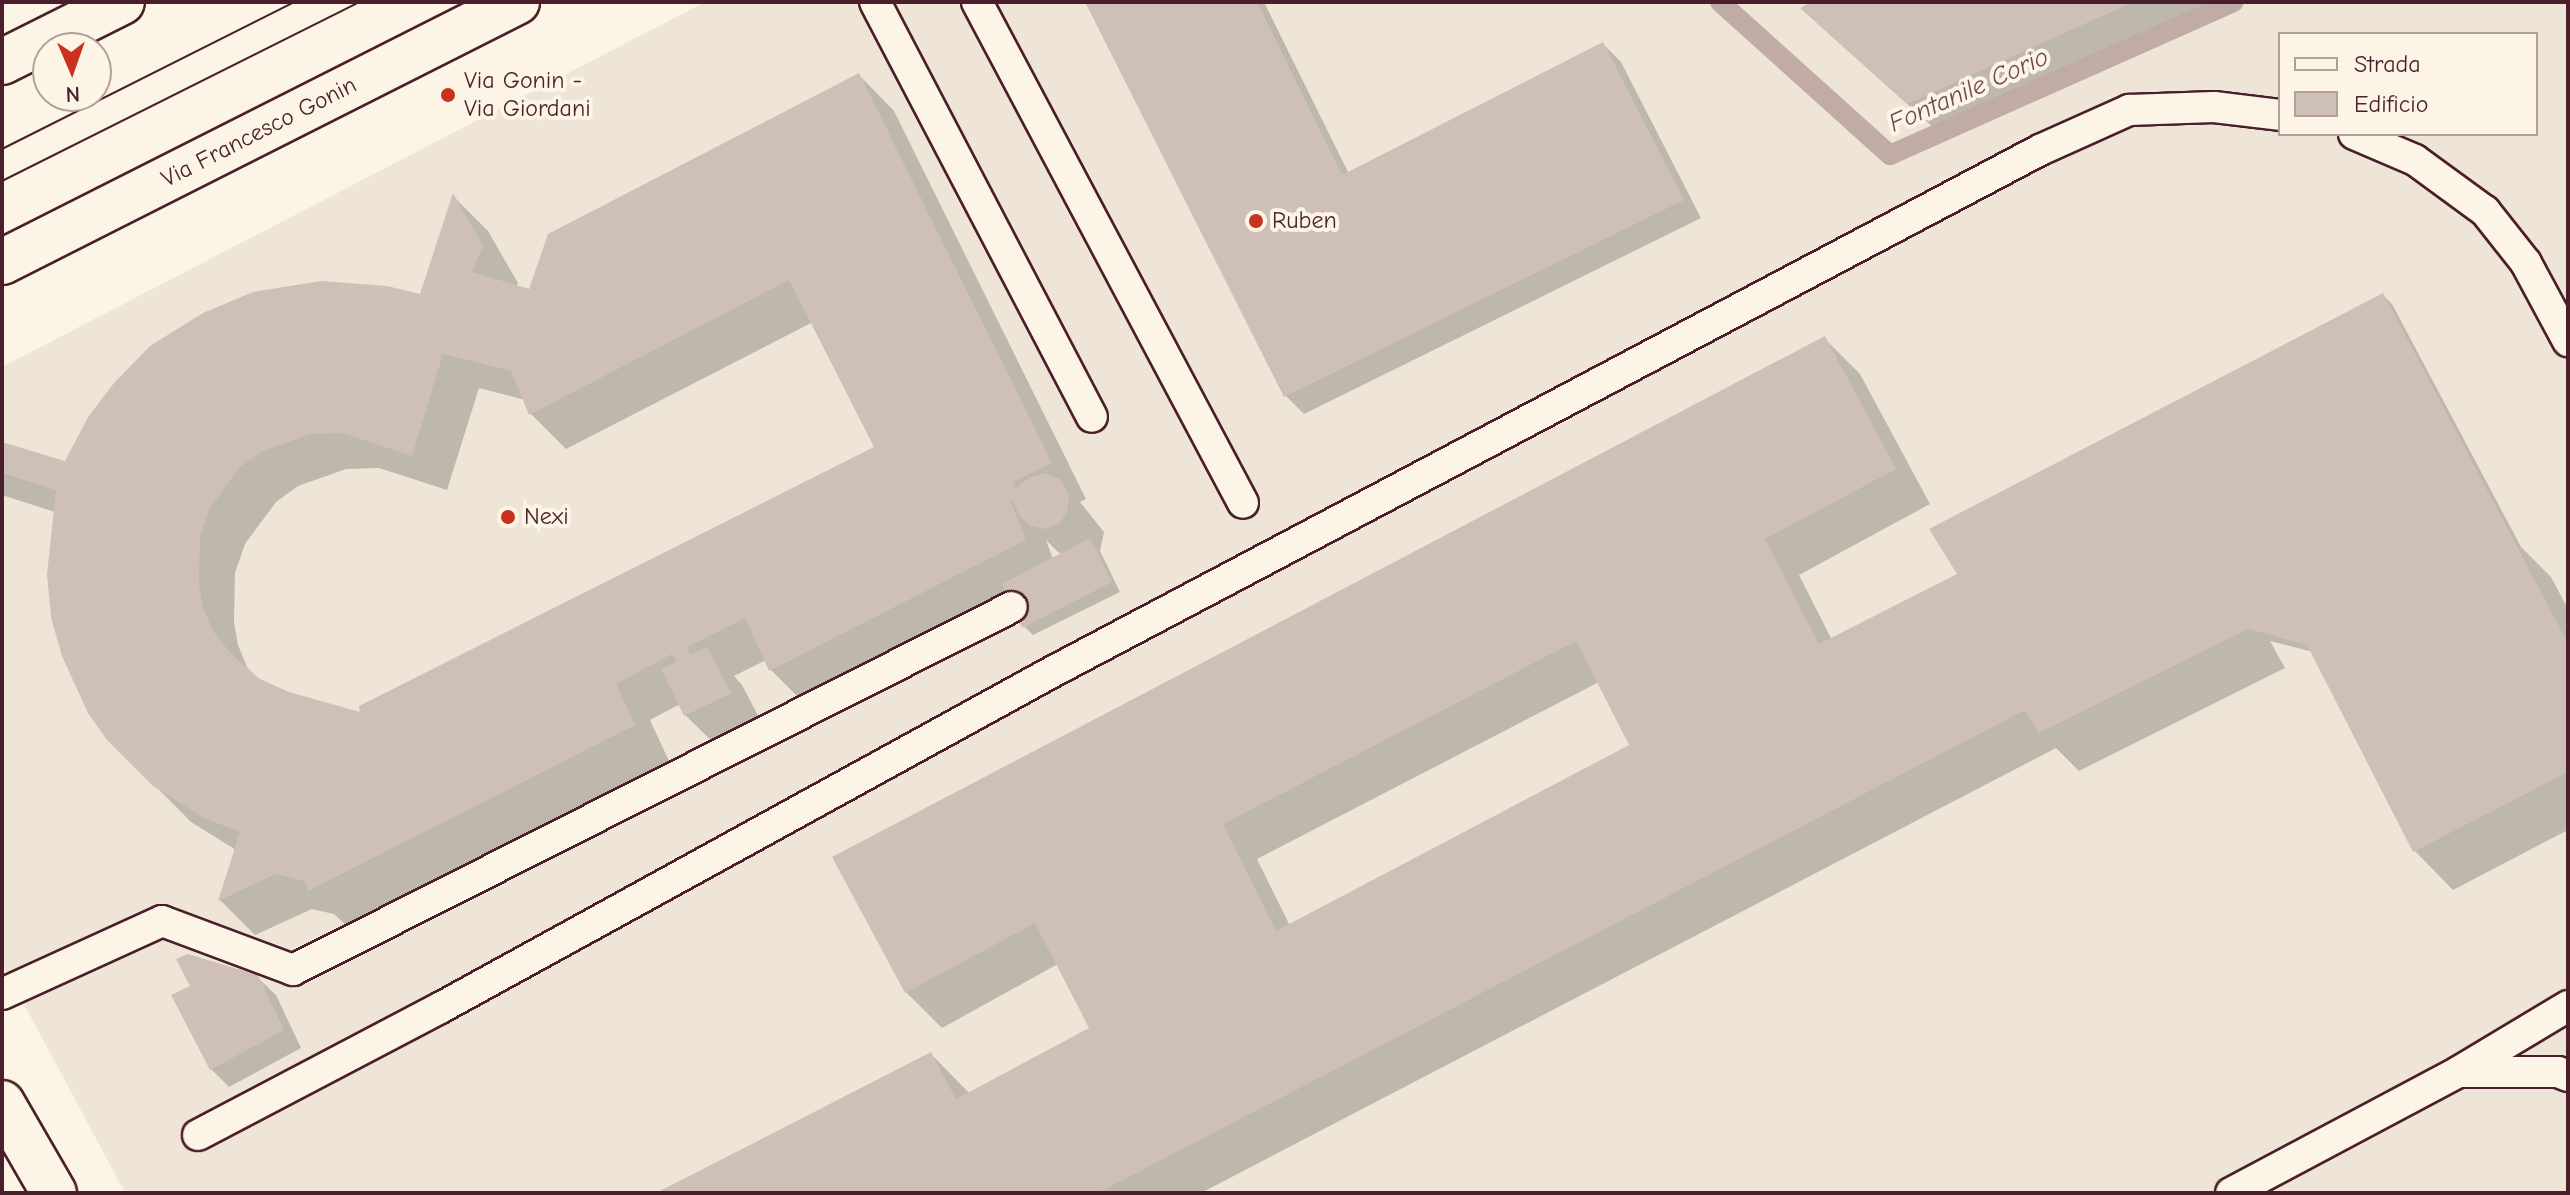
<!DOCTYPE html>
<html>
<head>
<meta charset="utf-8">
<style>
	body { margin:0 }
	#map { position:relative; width:2570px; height:1195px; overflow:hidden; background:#fcf5e5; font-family:"Comic Neue",sans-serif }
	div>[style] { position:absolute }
	.built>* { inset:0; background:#eee5d7 }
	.shadow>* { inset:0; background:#0003 }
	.stream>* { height:20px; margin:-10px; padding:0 10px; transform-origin:10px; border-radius:10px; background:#c0aca5 }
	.building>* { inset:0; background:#cfc0b7 }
	.roads { filter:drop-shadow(2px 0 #4a1f2b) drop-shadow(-2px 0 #4a1f2b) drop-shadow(0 2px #4a1f2b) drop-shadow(0 -2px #4a1f2b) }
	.lane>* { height:30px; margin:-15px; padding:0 15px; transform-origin:15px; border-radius:15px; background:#fcf5e5 }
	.secondary>* { height:44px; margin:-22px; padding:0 22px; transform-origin:22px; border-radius:22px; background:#fcf5e5 }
	.tram>* { height:2px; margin:-1px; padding:0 1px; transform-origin:1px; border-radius:1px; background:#4a1f2b }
	.dots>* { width:22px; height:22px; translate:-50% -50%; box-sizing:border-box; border:4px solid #fcf5e5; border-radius:50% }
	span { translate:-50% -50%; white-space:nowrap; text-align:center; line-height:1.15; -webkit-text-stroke:8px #fcf5e5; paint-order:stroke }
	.poi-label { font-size:24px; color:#4a1f2b }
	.left { translate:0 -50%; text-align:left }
	.street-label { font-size:24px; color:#4a1f2b }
	.water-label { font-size:26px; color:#6d4950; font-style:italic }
	.frame { position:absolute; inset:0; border:4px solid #4a1f2b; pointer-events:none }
	.legend { position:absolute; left:2278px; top:32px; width:260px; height:104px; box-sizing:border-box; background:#fcf5e5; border:2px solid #b59f9b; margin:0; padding:10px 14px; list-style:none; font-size:24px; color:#4a1f2b }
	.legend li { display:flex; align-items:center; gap:16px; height:40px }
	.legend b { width:40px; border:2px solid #b59f9b }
	.north { position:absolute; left:32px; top:32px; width:80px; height:80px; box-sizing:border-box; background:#fcf5e5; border:2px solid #b59f9b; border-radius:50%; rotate:178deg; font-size:22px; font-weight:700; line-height:32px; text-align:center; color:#4a1f2b }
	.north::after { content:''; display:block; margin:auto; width:28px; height:36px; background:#c8321e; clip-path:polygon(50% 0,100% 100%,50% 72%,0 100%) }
</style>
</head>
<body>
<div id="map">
	<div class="built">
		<div style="clip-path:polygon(evenodd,705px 2px,2568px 2px,2568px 1193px,125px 1193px,2px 963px,2px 367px,705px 2px,2280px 34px,2536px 34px,2536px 134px,2280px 134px,2280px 34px)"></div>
	</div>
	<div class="shadow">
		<div style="clip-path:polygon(1088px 2px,1264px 2px,1349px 174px,1603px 44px,1621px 62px,1701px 218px,1304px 414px,1286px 396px)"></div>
		<div style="clip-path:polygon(1815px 2px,2212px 2px,1934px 128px,1827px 32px)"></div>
		<div style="clip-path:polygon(evenodd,859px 75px,894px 111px,1086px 499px,1080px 502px,1104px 532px,1100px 551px,1120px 592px,1033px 635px,1024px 626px,1012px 600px,806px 705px,771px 670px,766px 660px,734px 676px,742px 685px,765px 729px,721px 750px,685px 715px,680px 704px,650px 720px,669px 761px,346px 925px,334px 914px,312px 909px,255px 935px,220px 900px,236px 850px,191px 822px,109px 739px,55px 512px,2px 495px,2px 444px,66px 464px,421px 297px,454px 197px,488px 231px,518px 283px,516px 287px,530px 291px,859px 75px,813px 322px,877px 448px,362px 715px,289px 694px,255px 677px,248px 669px,238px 645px,234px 622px,235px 573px,245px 544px,276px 502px,298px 486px,346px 469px,379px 468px,447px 490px,479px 388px,525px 400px,531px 414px,566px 449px,813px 322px,859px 75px,1046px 540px,1057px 551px,1062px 555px,1053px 559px,1046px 540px)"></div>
		<div style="clip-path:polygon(evenodd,2383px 295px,2392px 304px,2521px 547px,2551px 577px,2568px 609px,2568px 830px,2453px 890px,2415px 851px,2313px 652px,2270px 641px,2285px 668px,2079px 771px,2056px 748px,1201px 1193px,661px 1193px,931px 1054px,970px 1094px,1092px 1029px,1058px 964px,942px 1028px,906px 992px,1825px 339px,1860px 374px,1930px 504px,1799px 575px,1832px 640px,1959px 576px,1932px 530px,2383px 295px,1599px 682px,1632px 745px,1290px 926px,1257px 859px,1599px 682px)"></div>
		<div style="clip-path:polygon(257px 977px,276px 995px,301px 1048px,229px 1087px,211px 1069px,174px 996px,193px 987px)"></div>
	</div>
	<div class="stream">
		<div style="left:1720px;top:2px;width:229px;rotate:42deg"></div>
		<div style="left:1890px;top:155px;width:376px;rotate:-24deg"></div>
	</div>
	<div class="building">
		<div style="clip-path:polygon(1085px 2px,1257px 2px,1342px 175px,1603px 42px,1684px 200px,1284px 397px)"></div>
		<div style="clip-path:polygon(1811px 2px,2133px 2px,1907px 104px,1800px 8px)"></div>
		<div style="clip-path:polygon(evenodd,859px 73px,1052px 463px,1013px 482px,1015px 489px,1030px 477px,1046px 473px,1061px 480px,1069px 495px,1067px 512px,1059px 524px,1044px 529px,1030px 526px,1019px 515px,1014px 502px,1011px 502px,1026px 540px,769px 671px,745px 618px,687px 647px,690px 655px,707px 647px,731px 693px,684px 716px,661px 669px,677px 662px,672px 654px,616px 684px,635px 725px,308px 891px,305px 881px,275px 874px,218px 901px,240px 832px,202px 817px,153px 786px,107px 740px,88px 713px,62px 656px,51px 618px,47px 574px,56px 490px,2px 473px,2px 442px,65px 461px,88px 417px,114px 383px,150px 346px,203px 313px,253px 292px,321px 281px,387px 286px,420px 294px,453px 193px,483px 246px,472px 272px,529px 289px,548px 234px,859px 73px,789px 280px,874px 447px,359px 706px,360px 712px,289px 692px,260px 679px,231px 654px,213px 631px,203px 608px,199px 585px,200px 536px,210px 508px,227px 484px,240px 467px,263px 451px,310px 434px,342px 433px,412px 456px,443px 354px,511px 371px,529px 415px,789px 280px)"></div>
		<div style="clip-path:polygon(evenodd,2383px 293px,2568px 643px,2568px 772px,2413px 852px,2307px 645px,2248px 629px,2039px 733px,2025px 710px,1098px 1193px,656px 1193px,931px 1052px,956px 1099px,1089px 1028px,1035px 923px,905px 993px,832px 857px,1825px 336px,1896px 469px,1765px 539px,1819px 644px,1957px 574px,1929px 529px,2383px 293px,1576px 641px,1629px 745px,1276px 931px,1223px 824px,1576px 641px)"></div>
		<div style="clip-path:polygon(1090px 538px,1112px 582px,1022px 628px,1002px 584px)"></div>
		<div style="clip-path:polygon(188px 954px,258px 975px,284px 1030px,210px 1070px,171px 995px,190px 986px,176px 959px)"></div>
	</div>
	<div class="roads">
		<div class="lane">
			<div style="left:875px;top:2px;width:468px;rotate:62.4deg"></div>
			<div style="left:977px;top:2px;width:567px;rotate:62.03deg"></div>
			<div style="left:2354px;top:134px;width:66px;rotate:23.1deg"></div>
			<div style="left:2415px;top:160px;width:87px;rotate:36.1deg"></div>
			<div style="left:2485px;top:211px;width:66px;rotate:51.7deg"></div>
			<div style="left:2526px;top:263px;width:89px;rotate:61.7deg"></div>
			<div style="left:2px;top:994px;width:176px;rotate:-24.5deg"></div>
			<div style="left:162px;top:921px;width:140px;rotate:20.5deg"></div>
			<div style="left:293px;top:970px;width:805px;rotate:-26.79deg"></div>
			<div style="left:2460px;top:1071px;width:126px;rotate:-31deg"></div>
			<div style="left:198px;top:1135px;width:273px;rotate:-27.7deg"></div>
			<div style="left:440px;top:1008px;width:698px;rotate:-28.77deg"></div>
			<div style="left:1052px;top:672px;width:1117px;rotate:-27.85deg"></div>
			<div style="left:2040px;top:150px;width:98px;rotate:-24.2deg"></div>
			<div style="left:2129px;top:110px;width:85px;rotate:-2deg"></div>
			<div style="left:2214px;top:107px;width:66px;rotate:6.9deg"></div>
			<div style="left:2231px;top:1193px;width:258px;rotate:-28deg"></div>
			<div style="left:2459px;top:1072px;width:99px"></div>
			<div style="left:2558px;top:1072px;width:11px;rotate:22deg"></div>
		</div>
		<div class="secondary">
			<div style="left:2px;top:62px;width:134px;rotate:-26.6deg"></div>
			<div style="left:2px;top:262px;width:577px;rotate:-26.79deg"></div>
			<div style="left:2px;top:1103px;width:104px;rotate:60deg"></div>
		</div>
	</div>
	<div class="tram">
		<div style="left:2px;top:149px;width:327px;rotate:-26.7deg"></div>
		<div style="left:2px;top:181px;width:399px;rotate:-26.6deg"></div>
	</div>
	<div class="dots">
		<div style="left:448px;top:95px;background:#c8321e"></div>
		<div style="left:1256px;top:221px;background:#c8321e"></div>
		<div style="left:508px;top:517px;background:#c8321e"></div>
	</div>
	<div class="poi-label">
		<span class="left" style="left:464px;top:95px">Via Gonin -<br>Via Giordani</span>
		<span class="left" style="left:1272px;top:221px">Ruben</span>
		<span class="left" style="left:524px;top:517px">Nexi</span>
	</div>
	<div class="street-label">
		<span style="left:259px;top:132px;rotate:-27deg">Via Francesco Gonin</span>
	</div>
	<div class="water-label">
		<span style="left:1969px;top:91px;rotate:-24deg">Fontanile Corio</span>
	</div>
	<div class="frame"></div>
	<ul class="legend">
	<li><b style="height:10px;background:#fcf5e5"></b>Strada</li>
	<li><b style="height:22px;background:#cfc0b7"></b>Edificio</li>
	</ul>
	<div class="north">N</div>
</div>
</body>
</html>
